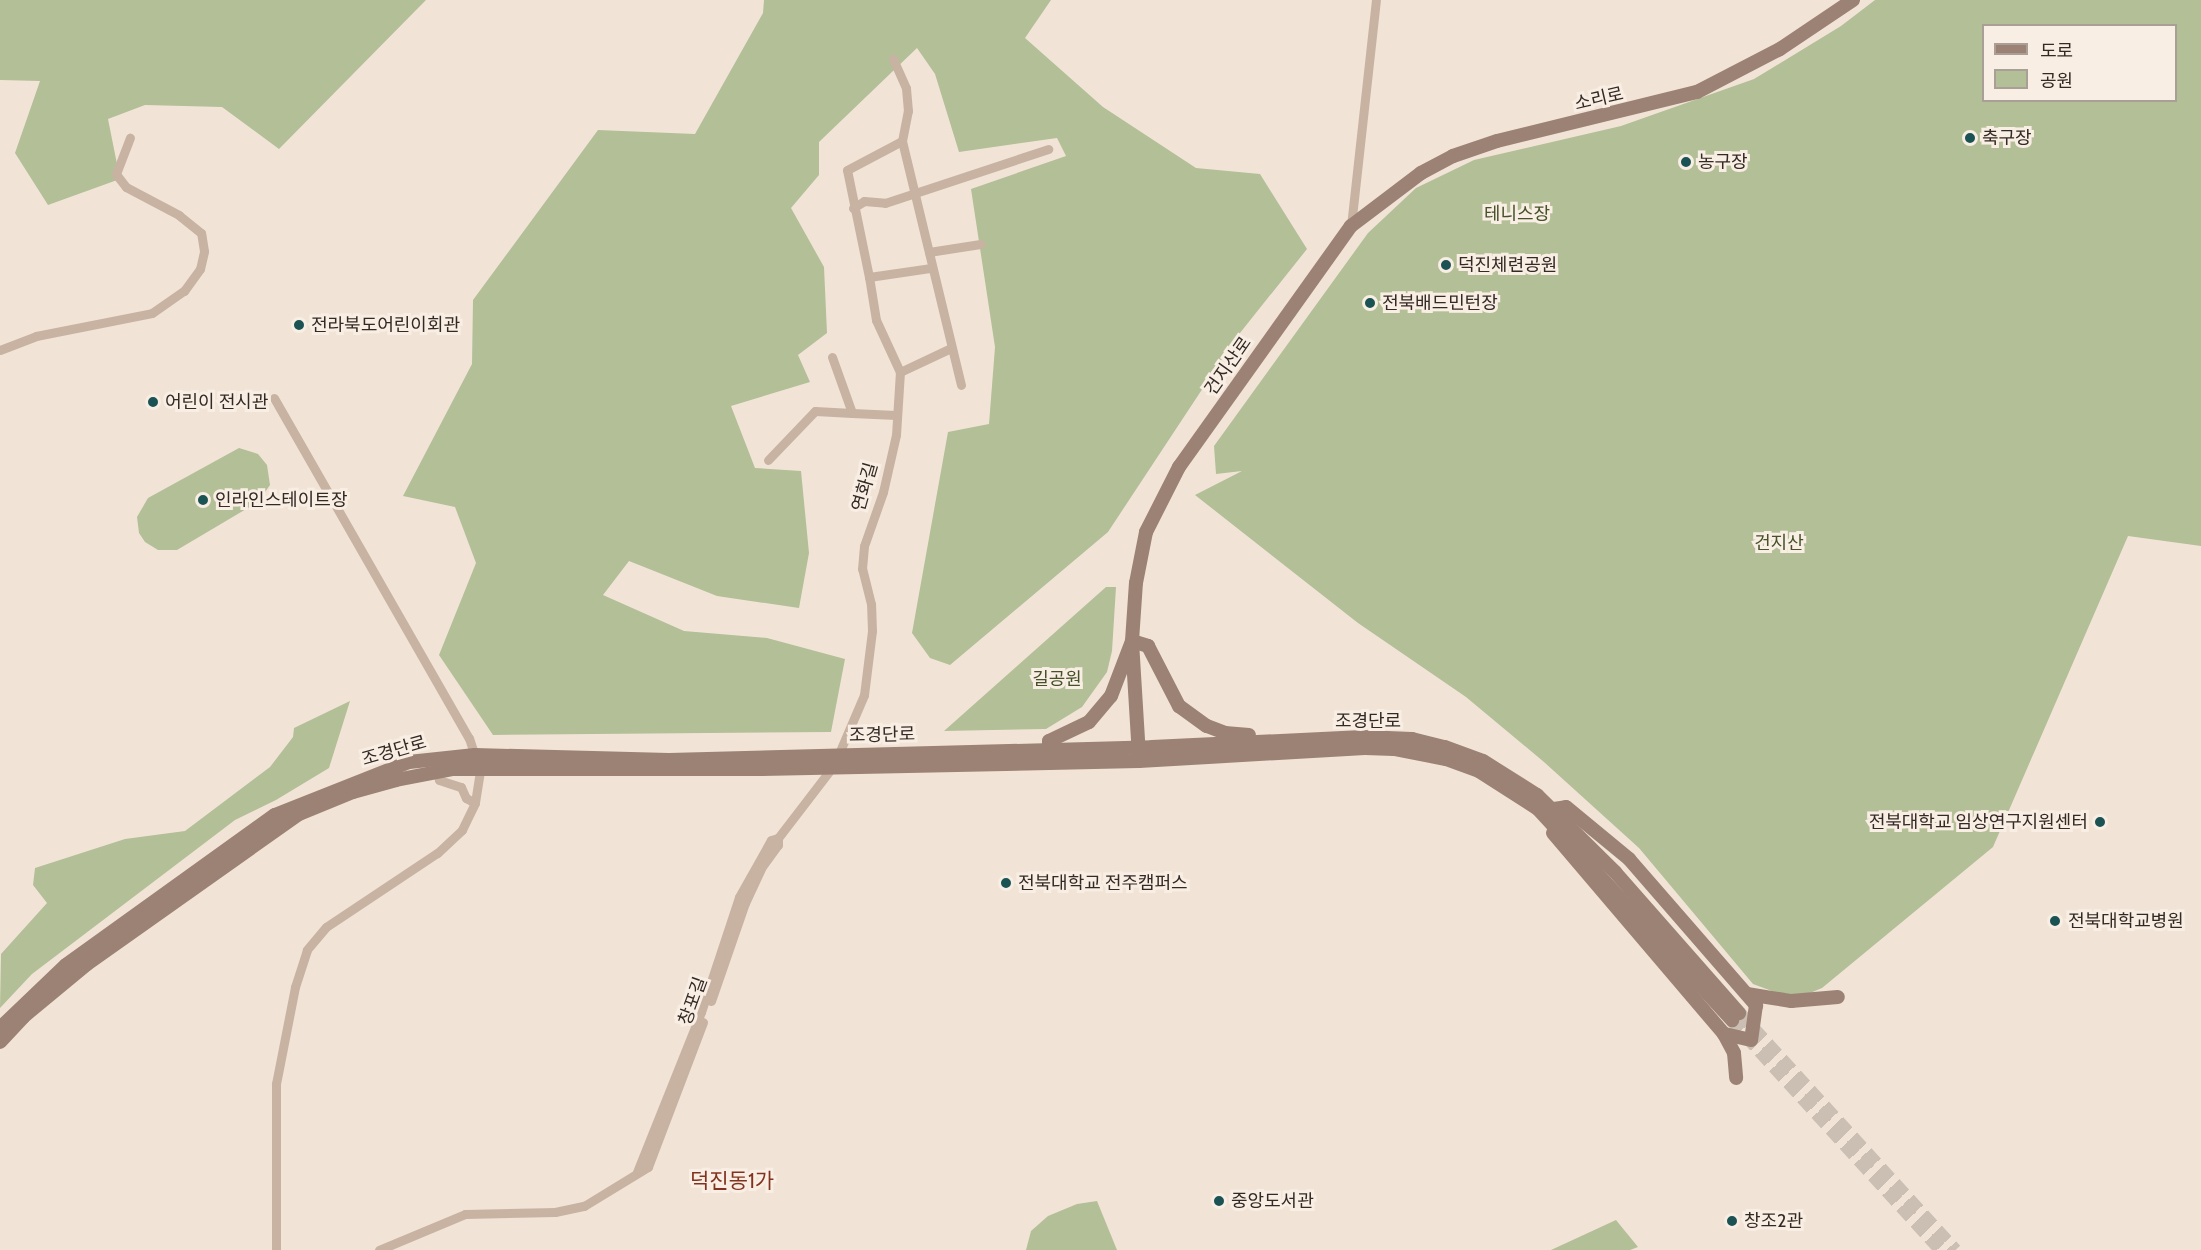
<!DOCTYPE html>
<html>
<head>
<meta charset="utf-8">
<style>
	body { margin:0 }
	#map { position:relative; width:2201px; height:1250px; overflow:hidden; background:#f1e4d7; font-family:Cabin,"Noto Sans KR",sans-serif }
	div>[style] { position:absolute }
	.green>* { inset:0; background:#b3bf97 }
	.secondary-tunnel>* { height:14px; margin-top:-7px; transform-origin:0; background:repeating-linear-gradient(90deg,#cbbfb3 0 14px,transparent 0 21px) }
	.street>* { height:9px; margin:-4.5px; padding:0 4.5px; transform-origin:4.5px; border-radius:4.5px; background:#c8b3a3 }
	.secondary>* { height:14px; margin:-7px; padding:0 7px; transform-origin:7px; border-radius:7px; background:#9c8275 }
	.dots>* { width:16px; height:16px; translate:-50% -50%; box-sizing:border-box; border:3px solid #f9eee3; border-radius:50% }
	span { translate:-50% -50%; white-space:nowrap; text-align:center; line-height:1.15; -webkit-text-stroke:6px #f9eee3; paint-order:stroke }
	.street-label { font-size:18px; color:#332925 }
	.poi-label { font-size:18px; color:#332925 }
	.left { translate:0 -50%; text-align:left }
	.right { translate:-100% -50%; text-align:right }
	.park-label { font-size:18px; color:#445129 }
	.quarter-label { font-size:21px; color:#82331f }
	.legend { position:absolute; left:1982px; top:24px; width:195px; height:78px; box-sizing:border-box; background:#f9eee3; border:2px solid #aa9f97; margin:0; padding:8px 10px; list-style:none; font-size:18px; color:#332925 }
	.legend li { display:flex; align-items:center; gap:12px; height:30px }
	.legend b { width:30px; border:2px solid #aa9f97 }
</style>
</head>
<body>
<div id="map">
	<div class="green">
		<div style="clip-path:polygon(0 0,426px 0,279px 149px,222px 107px,145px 105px,108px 119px,120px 179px,48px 205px,15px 153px,40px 81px,0 80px)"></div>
		<div style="clip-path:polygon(764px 0,1051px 0,1025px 38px,1103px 107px,1196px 168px,1260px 174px,1307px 249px,1236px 338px,1108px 532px,950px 665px,930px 658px,912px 633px,948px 432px,989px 424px,995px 347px,971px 189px,1066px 156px,1057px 138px,959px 152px,935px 74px,917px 48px,819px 142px,819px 175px,791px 208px,824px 267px,827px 333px,798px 355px,810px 382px,731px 406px,755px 468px,801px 471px,809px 553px,799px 608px,717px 596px,629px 561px,603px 595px,684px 631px,767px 638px,845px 659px,831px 732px,493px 735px,439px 655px,476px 563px,455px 507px,403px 496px,472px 364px,473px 300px,598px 130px,695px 134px,763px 13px)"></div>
		<div style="clip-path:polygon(evenodd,1875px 0,2201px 0,2201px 546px,2128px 536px,1993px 847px,1822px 988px,1803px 996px,1780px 994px,1753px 984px,1639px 848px,1544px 762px,1466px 697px,1358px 623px,1195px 495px,1242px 471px,1216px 474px,1214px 446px,1368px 233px,1416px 188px,1474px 160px,1621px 126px,1754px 79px,1841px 26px,1875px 0,1984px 26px,2176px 26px,2176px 100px,1984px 100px,1984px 26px)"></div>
		<div style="clip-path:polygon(239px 448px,258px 454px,267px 465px,270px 485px,258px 502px,177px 550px,158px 550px,145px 542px,139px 533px,137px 517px,148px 498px)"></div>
		<div style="clip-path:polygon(1106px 587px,1116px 587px,1112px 651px,1107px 672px,1082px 707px,1046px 729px,944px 731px)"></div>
		<div style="clip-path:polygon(350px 701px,329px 768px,276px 800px,235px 820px,32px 974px,0 1008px,1px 954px,47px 903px,33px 885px,35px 868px,125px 839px,185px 831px,270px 767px,293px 737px,294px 728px)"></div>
		<div style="clip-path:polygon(1097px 1201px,1117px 1250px,1026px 1250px,1031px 1231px,1048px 1216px,1077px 1204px)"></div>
		<div style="clip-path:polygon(1616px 1220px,1638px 1247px,1630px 1250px,1551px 1250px)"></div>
	</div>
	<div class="secondary-tunnel">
		<div style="left:1739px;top:1013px;width:321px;rotate:47.7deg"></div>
		<div style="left:1732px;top:1020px;width:311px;rotate:47.7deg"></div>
	</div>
	<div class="street">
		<div style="left:902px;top:141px;width:251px;rotate:76.4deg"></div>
		<div style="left:853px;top:208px;width:13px;rotate:-32deg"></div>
		<div style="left:864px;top:201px;width:21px;rotate:5deg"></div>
		<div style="left:885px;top:203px;width:172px;rotate:-18.3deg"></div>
		<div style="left:1351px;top:226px;width:227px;rotate:-83.7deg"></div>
		<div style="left:929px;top:252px;width:52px;rotate:-8.9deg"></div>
		<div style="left:869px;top:277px;width:109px;rotate:-101.6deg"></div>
		<div style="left:847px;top:170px;width:62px;rotate:-27.8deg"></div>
		<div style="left:902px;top:141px;width:31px;rotate:-79deg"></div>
		<div style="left:908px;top:111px;width:23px;rotate:-95deg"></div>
		<div style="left:906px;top:88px;width:32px;rotate:-114deg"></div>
		<div style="left:0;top:350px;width:39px;rotate:-21deg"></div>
		<div style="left:36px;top:336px;width:118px;rotate:-11.2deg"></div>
		<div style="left:152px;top:313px;width:39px;rotate:-35deg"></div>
		<div style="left:184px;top:291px;width:27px;rotate:-54deg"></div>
		<div style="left:200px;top:269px;width:18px;rotate:-77deg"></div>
		<div style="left:204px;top:251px;width:18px;rotate:-99deg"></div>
		<div style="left:201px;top:233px;width:28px;rotate:-141deg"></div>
		<div style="left:179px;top:215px;width:60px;rotate:-152.2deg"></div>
		<div style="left:126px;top:187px;width:16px;rotate:-128deg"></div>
		<div style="left:116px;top:174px;width:39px;rotate:-69deg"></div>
		<div style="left:832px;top:357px;width:59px;rotate:70.3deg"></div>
		<div style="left:852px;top:413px;width:44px;rotate:2.6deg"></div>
		<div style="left:900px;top:372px;width:56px;rotate:-25.2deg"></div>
		<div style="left:274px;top:398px;width:392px;rotate:60.2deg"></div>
		<div style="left:469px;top:738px;width:35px;rotate:72deg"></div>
		<div style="left:480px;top:771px;width:32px;rotate:99deg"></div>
		<div style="left:475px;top:803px;width:30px;rotate:116deg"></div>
		<div style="left:462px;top:830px;width:34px;rotate:137deg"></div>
		<div style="left:437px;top:853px;width:133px;rotate:146.3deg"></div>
		<div style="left:326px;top:927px;width:30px;rotate:130deg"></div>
		<div style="left:307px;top:950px;width:39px;rotate:108deg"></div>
		<div style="left:295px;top:987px;width:99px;rotate:101.1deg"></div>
		<div style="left:276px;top:1084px;width:166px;rotate:90deg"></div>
		<div style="left:768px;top:460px;width:68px;rotate:-46.2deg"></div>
		<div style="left:815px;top:411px;width:37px;rotate:3deg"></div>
		<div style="left:437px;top:772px;width:8px;rotate:76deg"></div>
		<div style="left:439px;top:780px;width:23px;rotate:18deg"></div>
		<div style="left:461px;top:787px;width:12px;rotate:66deg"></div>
		<div style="left:466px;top:798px;width:10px;rotate:29deg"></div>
		<div style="left:711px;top:1001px;width:104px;rotate:-70.9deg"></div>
		<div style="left:745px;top:903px;width:38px;rotate:-65deg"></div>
		<div style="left:761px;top:868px;width:29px;rotate:-54deg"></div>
		<div style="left:778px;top:845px;width:7px;rotate:-90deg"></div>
		<div style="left:637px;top:1172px;width:172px;rotate:-68.2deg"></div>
		<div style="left:701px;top:1012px;width:121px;rotate:-71.7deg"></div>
		<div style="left:739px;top:897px;width:65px;rotate:-60.7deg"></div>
		<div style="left:771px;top:840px;width:7px;rotate:-16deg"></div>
		<div style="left:778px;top:838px;width:92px;rotate:-52.5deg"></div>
		<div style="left:834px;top:765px;width:76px;rotate:-66.8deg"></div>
		<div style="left:864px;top:695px;width:64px;rotate:-82.9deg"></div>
		<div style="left:872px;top:631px;width:27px;rotate:-92deg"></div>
		<div style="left:871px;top:604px;width:36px;rotate:-104deg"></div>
		<div style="left:862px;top:569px;width:23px;rotate:-85deg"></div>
		<div style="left:864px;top:546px;width:57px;rotate:-70.6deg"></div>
		<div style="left:883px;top:492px;width:58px;rotate:-77.2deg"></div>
		<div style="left:896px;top:435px;width:63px;rotate:-86.4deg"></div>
		<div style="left:900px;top:372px;width:57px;rotate:-114.8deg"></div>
		<div style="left:876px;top:320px;width:44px;rotate:-99.2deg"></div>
		<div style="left:869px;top:277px;width:63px;rotate:-8.3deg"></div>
		<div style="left:379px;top:1250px;width:93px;rotate:-22.7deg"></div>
		<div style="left:465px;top:1214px;width:90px;rotate:-1.3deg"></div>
		<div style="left:555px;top:1212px;width:30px;rotate:-12deg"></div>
		<div style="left:584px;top:1206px;width:75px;rotate:-31.4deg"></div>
		<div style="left:648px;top:1167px;width:155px;rotate:-69.2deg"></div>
	</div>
	<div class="secondary">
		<div style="left:1049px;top:749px;width:8px;rotate:-90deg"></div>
		<div style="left:1049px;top:741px;width:44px;rotate:-25.4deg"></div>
		<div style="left:1089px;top:722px;width:34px;rotate:-50deg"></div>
		<div style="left:1111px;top:696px;width:59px;rotate:-69.1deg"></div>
		<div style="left:1132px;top:641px;width:17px;rotate:17deg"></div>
		<div style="left:1148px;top:646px;width:68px;rotate:62.7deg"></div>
		<div style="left:1179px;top:706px;width:34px;rotate:36deg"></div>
		<div style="left:1207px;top:726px;width:19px;rotate:21deg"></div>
		<div style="left:1225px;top:733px;width:24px;rotate:5deg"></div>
		<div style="left:1139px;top:756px;width:115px;rotate:-93.5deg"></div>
		<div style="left:1132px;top:641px;width:58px;rotate:-86.1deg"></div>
		<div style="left:1136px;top:583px;width:52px;rotate:-78.9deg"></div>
		<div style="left:1146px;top:532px;width:73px;rotate:-63.1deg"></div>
		<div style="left:1179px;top:467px;width:296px;rotate:-54.5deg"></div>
		<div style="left:1351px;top:226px;width:88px;rotate:-37.1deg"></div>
		<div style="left:1421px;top:173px;width:36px;rotate:-28deg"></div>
		<div style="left:1453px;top:156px;width:46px;rotate:-18.8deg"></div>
		<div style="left:1497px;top:141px;width:206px;rotate:-13.8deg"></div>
		<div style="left:1697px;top:92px;width:93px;rotate:-27.4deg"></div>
		<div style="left:1780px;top:49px;width:88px;rotate:-33.9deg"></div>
		<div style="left:1554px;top:809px;width:12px;rotate:-9deg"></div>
		<div style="left:1566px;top:807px;width:82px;rotate:39.5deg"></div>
		<div style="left:1629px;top:859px;width:194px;rotate:49deg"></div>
		<div style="left:1756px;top:1005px;width:35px;rotate:98deg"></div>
		<div style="left:1751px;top:1040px;width:28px;rotate:-167deg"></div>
		<div style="left:1553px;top:833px;width:264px;rotate:49.6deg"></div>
		<div style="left:1724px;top:1034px;width:21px;rotate:62deg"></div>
		<div style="left:1734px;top:1053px;width:25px;rotate:85deg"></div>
		<div style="left:1747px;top:994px;width:45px;rotate:9deg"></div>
		<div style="left:1791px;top:1001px;width:47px;rotate:-4.9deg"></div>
		<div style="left:0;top:1028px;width:91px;rotate:-43.7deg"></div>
		<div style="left:66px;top:965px;width:257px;rotate:-35.7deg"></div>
		<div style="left:275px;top:815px;width:144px;rotate:-21.6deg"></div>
		<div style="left:409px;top:762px;width:66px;rotate:-6.1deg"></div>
		<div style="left:475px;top:755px;width:194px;rotate:1.5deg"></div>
		<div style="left:669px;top:760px;width:483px;rotate:-1.5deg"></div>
		<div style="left:1152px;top:747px;width:211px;rotate:-2.7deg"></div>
		<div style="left:1363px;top:737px;width:49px;rotate:2.3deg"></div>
		<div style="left:1412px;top:739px;width:34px;rotate:14deg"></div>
		<div style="left:1445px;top:747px;width:40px;rotate:20.2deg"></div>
		<div style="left:1483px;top:761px;width:64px;rotate:32.2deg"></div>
		<div style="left:1537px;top:795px;width:110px;rotate:44.6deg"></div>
		<div style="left:1615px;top:872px;width:188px;rotate:48.7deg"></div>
		<div style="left:0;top:1042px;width:34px;rotate:-47deg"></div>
		<div style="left:23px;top:1017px;width:83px;rotate:-39.6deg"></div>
		<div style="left:87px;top:964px;width:260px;rotate:-35.3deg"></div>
		<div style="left:299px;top:814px;width:58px;rotate:-22.2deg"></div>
		<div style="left:353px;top:792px;width:45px;rotate:-15.6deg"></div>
		<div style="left:396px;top:780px;width:57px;rotate:-11.1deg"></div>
		<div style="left:452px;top:769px;width:310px"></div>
		<div style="left:762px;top:769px;width:377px;rotate:-1.2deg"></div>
		<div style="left:1139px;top:761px;width:226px;rotate:-3.3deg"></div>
		<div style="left:1365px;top:748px;width:29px;rotate:2deg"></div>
		<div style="left:1394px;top:749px;width:53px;rotate:10.9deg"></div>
		<div style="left:1446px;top:759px;width:35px;rotate:20deg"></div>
		<div style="left:1479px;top:771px;width:70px;rotate:32.8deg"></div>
		<div style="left:1538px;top:809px;width:287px;rotate:47.4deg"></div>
	</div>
	<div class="dots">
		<div style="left:1970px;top:138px;background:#1b5254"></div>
		<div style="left:1686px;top:162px;background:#1b5254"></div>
		<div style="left:1446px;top:265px;background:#1b5254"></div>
		<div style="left:1370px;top:303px;background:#1b5254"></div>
		<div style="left:299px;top:325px;background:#1b5254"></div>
		<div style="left:153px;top:402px;background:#1b5254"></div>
		<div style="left:203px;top:500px;background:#1b5254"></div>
		<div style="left:2100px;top:822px;background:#1b5254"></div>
		<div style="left:1006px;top:883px;background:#1b5254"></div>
		<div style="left:2055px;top:921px;background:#1b5254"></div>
		<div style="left:1219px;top:1201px;background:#1b5254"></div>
		<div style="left:1732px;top:1221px;background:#1b5254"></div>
	</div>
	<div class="street-label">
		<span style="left:1599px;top:99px;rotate:-13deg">소리로</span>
		<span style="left:1228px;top:366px;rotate:-55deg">건지산로</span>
		<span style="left:865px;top:487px;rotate:-74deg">연화길</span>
		<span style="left:1368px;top:721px">조경단로</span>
		<span style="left:882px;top:735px;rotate:-1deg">조경단로</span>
		<span style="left:394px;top:751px;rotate:-16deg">조경단로</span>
		<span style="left:693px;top:1001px;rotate:-70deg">창포길</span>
	</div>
	<div class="poi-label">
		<span class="left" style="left:1982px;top:138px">축구장</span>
		<span class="left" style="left:1698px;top:162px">농구장</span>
		<span class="left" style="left:1458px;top:265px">덕진체련공원</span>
		<span class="left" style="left:1382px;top:303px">전북배드민턴장</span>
		<span class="left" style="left:311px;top:325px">전라북도어린이회관</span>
		<span class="left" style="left:165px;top:402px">어린이 전시관</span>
		<span class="left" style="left:215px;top:500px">인라인스테이트장</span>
		<span class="right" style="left:2088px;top:822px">전북대학교 임상연구지원센터</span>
		<span class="left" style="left:1018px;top:883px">전북대학교 전주캠퍼스</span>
		<span class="left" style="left:2068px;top:921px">전북대학교병원</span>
		<span class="left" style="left:1231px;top:1201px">중앙도서관</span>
		<span class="left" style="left:1744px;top:1221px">창조2관</span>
	</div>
	<div class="park-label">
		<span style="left:1517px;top:214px">테니스장</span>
		<span style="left:1779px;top:543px">건지산</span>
		<span style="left:1057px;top:679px">길공원</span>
	</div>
	<div class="quarter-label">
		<span style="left:732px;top:1181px">덕진동1가</span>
	</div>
	<ul class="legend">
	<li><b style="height:8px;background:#9c8275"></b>도로</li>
	<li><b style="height:16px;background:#b3bf97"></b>공원</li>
	</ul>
</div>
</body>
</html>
